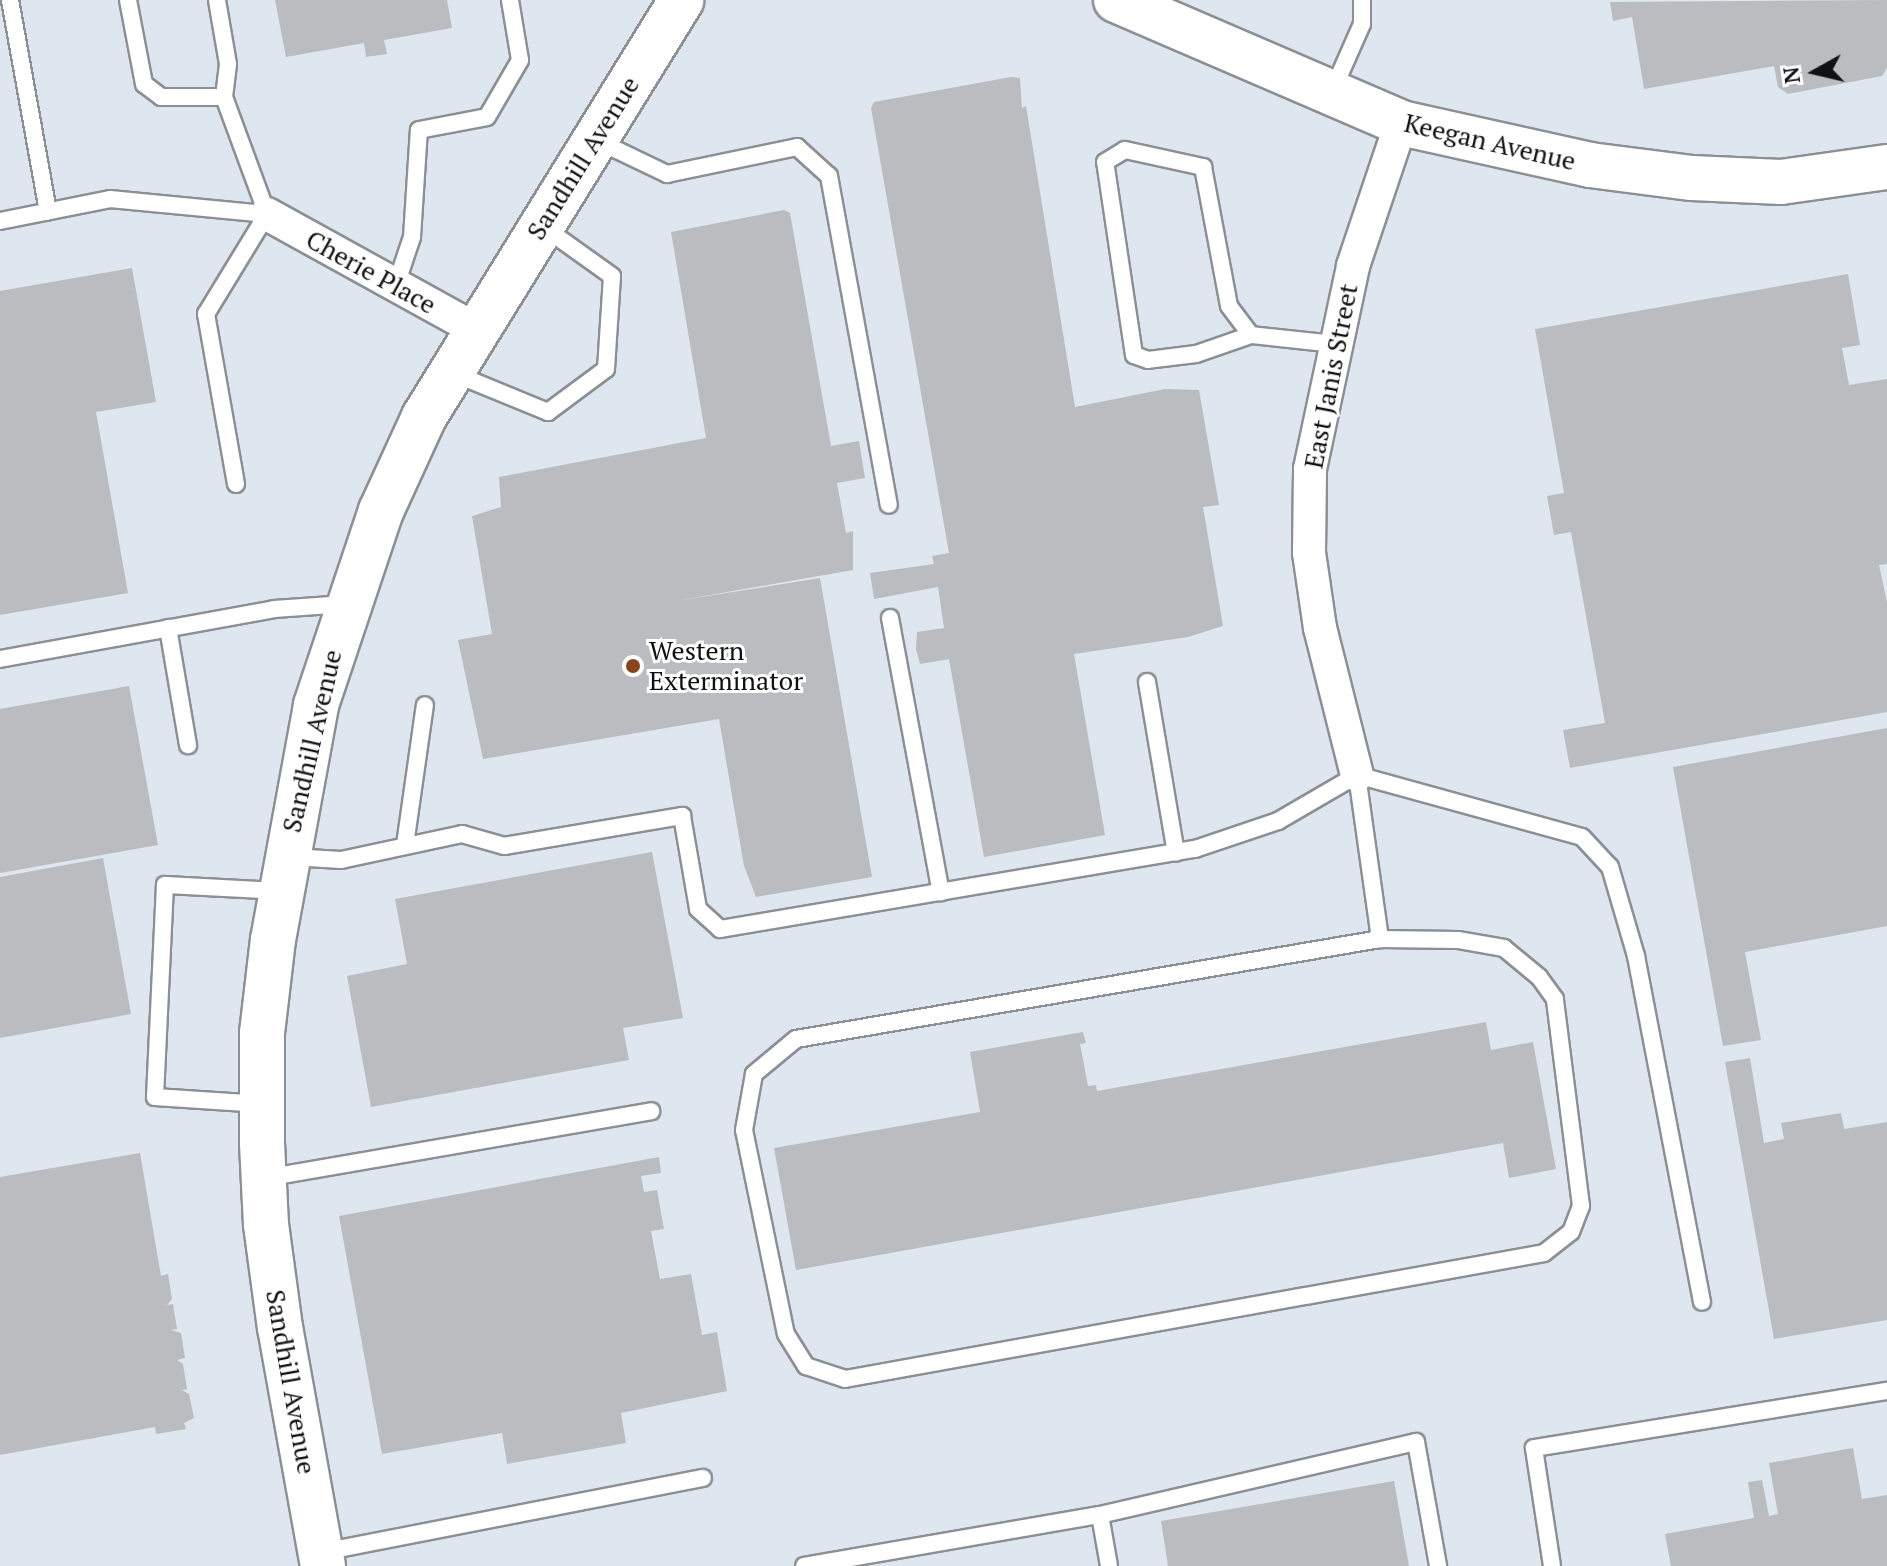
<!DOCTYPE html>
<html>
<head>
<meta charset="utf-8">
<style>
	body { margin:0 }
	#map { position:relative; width:1887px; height:1566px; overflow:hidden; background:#eef1f5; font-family:"PT Serif",serif }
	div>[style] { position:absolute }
	.built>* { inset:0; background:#dee6f0 }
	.building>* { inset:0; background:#babcc0 }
	.roads { filter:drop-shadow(2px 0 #8c8f93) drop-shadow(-2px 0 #8c8f93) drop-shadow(0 2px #8c8f93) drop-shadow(0 -2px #8c8f93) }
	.lane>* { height:16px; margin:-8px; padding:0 8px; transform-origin:8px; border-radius:8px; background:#fff }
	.street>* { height:32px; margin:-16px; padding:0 16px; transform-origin:16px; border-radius:16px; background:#fff }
	.secondary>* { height:44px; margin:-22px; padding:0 22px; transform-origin:22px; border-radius:22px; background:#fff }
	.dots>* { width:22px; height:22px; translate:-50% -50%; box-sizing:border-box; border:4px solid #fff; border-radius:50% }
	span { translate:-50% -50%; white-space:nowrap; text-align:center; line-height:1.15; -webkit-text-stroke:6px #fff; paint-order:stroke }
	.street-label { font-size:26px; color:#101112 }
	.poi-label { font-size:26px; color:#101112 }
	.left { translate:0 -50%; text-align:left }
	.north { position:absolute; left:1775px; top:32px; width:80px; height:80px; -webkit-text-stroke:6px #fff; paint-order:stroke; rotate:262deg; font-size:22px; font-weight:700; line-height:32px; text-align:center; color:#101112 }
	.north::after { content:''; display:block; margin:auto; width:28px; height:36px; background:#101112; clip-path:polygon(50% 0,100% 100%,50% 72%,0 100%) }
</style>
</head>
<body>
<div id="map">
	<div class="built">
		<div style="clip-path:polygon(0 0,1887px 0,1887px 1566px,0 1566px)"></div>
	</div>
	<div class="building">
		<div style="clip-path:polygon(275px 0,447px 0,452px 28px,384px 40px,387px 54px,366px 57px,364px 43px,286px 57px)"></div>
		<div style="clip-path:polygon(1887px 0,1887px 68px,1882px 76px,1788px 94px,1778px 87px,1774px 66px,1644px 89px,1632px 17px,1613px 21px,1610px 2px)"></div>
		<div style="clip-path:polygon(1011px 77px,1020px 78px,1022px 108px,1026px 106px,1075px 407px,1165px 389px,1199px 390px,1219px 505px,1203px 507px,1223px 626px,1188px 637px,1074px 654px,1105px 835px,984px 857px,949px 659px,920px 664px,916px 649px,917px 632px,944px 628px,938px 587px,874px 599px,870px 573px,934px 564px,932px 556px,949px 553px,871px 108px,874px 102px)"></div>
		<div style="clip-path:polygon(784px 210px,790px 213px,831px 446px,859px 441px,865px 478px,837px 483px,846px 533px,853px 531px,853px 570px,676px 601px,820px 578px,872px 877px,756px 897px,744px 866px,719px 719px,483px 759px,458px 640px,492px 634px,472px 516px,501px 507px,499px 477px,706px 438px,671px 232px)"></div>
		<div style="clip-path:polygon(132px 268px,156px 402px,96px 412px,128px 593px,0 615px,0 291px)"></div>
		<div style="clip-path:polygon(1848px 274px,1860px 345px,1842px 348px,1849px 385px,1887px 379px,1887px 564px,1879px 565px,1887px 602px,1887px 712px,1570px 768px,1563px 730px,1605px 723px,1571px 532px,1554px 535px,1547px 496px,1564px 493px,1535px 329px)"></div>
		<div style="clip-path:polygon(129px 686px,158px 845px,0 873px,0 709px)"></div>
		<div style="clip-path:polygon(1887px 728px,1887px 926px,1745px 952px,1761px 1040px,1723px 1046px,1673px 767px)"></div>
		<div style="clip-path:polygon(652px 852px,683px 1018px,623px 1028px,629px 1060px,371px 1107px,347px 976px,407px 964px,395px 899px)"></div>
		<div style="clip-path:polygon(103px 858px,131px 1014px,0 1038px,0 877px)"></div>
		<div style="clip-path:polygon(1486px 1022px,1491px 1050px,1533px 1042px,1556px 1169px,1509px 1178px,1503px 1143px,796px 1270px,774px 1148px,980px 1112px,970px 1052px,1083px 1032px,1086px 1043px,1080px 1044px,1088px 1086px,1096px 1085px,1097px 1091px)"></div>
		<div style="clip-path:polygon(1750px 1058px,1764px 1143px,1784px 1139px,1781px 1123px,1841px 1113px,1844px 1129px,1887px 1122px,1887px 1320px,1774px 1339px,1725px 1062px)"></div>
		<div style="clip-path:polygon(140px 1153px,161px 1276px,168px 1274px,172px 1299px,167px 1305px,173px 1304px,177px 1329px,171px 1330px,181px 1333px,185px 1358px,177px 1360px,183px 1364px,187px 1389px,182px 1390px,189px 1394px,194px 1418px,184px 1423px,186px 1429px,156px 1434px,155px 1427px,0 1455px,0 1177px)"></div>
		<div style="clip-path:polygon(659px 1157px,661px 1173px,641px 1176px,644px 1192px,657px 1190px,664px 1229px,651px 1231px,660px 1279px,691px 1274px,702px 1335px,717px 1332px,727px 1391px,621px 1413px,626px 1443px,507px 1464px,502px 1433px,382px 1454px,339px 1216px)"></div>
		<div style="clip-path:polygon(1853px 1448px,1862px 1499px,1887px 1495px,1887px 1566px,1671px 1566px,1665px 1534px,1754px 1518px,1748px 1482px,1762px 1480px,1769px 1516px,1778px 1514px,1769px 1463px)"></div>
		<div style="clip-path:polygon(1394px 1481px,1409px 1566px,1168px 1566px,1161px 1521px)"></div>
	</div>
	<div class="roads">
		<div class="lane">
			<div style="left:10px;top:0;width:215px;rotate:79.8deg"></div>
			<div style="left:128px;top:0;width:86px;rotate:79.2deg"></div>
			<div style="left:144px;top:84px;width:21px;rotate:37deg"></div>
			<div style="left:161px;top:97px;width:63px"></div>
			<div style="left:224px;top:97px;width:33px;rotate:-83deg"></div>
			<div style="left:228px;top:64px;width:65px;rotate:-99.8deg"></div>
			<div style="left:1332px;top:92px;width:74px;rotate:-66.2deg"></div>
			<div style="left:1362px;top:24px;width:24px;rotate:-90deg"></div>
			<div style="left:224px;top:97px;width:125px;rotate:69.8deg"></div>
			<div style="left:596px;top:140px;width:79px;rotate:25.6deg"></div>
			<div style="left:667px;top:174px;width:133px;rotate:-11.7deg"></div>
			<div style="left:797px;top:147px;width:43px;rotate:42.2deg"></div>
			<div style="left:829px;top:176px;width:334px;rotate:79.7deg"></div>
			<div style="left:0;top:221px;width:112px;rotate:-11.3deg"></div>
			<div style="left:110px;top:199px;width:158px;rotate:5.5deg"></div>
			<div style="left:396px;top:285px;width:51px;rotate:-71.6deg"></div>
			<div style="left:412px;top:237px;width:107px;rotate:-86.3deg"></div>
			<div style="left:419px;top:130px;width:69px;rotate:-10.8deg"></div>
			<div style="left:487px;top:117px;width:66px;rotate:-59.9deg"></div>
			<div style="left:520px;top:60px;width:61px;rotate:-99.5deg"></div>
			<div style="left:1251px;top:335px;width:58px;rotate:160.9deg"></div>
			<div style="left:1196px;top:354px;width:48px;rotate:172.9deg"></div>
			<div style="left:1148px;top:360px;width:15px;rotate:-160deg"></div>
			<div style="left:1134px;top:355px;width:195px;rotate:-98.5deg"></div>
			<div style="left:1105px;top:162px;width:23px;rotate:-31deg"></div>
			<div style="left:1125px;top:150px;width:80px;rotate:12.3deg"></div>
			<div style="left:1203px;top:167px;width:141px;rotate:79.4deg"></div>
			<div style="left:1229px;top:306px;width:36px;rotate:53deg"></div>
			<div style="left:1251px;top:335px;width:83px;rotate:6.2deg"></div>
			<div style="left:453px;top:373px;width:103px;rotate:22.3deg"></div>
			<div style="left:548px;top:412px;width:72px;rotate:-36.6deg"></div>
			<div style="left:606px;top:369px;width:93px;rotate:-86.3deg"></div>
			<div style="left:612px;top:276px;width:86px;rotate:-144.5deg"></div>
			<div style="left:236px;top:484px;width:173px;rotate:-100deg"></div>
			<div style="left:206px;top:314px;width:117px;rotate:-58.6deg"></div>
			<div style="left:890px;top:618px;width:279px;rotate:79.5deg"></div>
			<div style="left:168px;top:628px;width:119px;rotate:80.3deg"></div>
			<div style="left:0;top:659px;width:279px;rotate:-10.3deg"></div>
			<div style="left:274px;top:609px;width:72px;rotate:-4deg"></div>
			<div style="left:1147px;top:682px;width:173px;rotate:80.4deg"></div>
			<div style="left:1357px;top:775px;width:166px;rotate:82deg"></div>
			<div style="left:1380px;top:939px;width:592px;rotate:170.28deg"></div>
			<div style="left:796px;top:1039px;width:55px;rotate:140.2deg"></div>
			<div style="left:754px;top:1074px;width:57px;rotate:100.1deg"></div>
			<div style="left:744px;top:1130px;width:208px;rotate:78.4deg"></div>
			<div style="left:786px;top:1334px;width:38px;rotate:58deg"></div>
			<div style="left:806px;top:1366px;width:41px;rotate:18.4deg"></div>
			<div style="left:845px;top:1379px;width:710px;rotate:-10.22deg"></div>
			<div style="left:1544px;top:1253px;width:34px;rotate:-38deg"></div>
			<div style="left:1571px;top:1232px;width:28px;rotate:-69deg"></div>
			<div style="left:1581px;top:1206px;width:209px;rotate:-97.2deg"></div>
			<div style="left:1555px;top:999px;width:27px;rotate:-126deg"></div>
			<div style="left:1539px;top:977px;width:45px;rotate:-140.4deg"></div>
			<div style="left:1504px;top:948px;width:47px;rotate:-170.1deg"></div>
			<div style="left:1458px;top:940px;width:78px;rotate:-179.3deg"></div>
			<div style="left:405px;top:845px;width:141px;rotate:-81.9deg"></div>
			<div style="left:291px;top:857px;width:50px;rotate:3.4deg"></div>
			<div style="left:341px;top:860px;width:124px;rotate:-12.1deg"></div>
			<div style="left:462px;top:834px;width:44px;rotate:15.9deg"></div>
			<div style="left:504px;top:846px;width:181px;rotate:-9.6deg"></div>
			<div style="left:682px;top:816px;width:94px;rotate:80.2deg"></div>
			<div style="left:698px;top:909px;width:30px;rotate:42deg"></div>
			<div style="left:720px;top:929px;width:482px;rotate:-9.6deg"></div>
			<div style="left:1195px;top:849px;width:88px;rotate:-18.6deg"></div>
			<div style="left:1278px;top:821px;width:91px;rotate:-30.2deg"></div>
			<div style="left:1357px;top:775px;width:233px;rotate:15.4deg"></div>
			<div style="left:1582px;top:837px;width:41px;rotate:47deg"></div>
			<div style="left:1610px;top:867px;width:93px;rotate:73.7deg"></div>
			<div style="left:1636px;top:956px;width:352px;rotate:79.2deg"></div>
			<div style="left:261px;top:1104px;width:106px;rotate:-176.2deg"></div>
			<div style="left:155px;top:1097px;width:212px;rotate:-87.3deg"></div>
			<div style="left:165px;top:885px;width:114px;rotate:3deg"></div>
			<div style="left:265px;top:1178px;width:392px;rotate:-9.8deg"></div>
			<div style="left:1100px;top:1515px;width:324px;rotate:-13deg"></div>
			<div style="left:1416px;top:1442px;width:126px;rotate:79.9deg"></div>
			<div style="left:322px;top:1552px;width:388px;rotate:-11deg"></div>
			<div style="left:804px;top:1566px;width:300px;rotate:-9.8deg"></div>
			<div style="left:1100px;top:1515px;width:52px;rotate:80deg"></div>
			<div style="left:1552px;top:1566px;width:119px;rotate:-98.7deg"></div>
			<div style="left:1534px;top:1448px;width:358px;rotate:-9.2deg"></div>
		</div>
		<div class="street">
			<div style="left:267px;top:214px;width:238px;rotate:28.9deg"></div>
			<div style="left:1357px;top:775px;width:152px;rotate:-104.1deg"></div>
			<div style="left:1320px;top:628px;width:76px;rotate:-98.3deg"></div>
			<div style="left:1309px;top:553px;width:84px;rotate:-89.3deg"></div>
			<div style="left:1310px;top:469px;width:208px;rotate:-78deg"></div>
			<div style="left:1353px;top:266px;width:151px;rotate:-71.4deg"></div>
		</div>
		<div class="secondary">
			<div style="left:1116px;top:0;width:310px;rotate:23.3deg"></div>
			<div style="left:1401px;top:123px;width:194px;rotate:12.5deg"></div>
			<div style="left:1590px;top:165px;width:103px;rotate:7.3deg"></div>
			<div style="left:1692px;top:178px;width:89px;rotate:2.6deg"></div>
			<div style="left:1781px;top:182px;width:107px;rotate:-8.1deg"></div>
			<div style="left:323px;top:1566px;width:242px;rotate:-100.2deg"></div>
			<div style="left:280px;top:1328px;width:104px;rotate:-97.7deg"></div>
			<div style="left:266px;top:1225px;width:83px;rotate:-92.8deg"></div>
			<div style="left:262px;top:1142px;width:109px;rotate:-90deg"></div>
			<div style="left:262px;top:1033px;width:94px;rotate:-83.3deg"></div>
			<div style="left:273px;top:940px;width:239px;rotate:-79.6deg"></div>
			<div style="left:316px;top:705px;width:205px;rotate:-71.5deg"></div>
			<div style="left:381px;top:511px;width:103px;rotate:-65.4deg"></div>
			<div style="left:424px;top:417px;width:490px;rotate:-58.3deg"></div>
		</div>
	</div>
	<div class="dots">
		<div style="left:633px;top:666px;background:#89431e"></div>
	</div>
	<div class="street-label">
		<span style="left:1490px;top:142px;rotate:13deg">Keegan Avenue</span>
		<span style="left:583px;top:158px;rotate:-58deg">Sandhill Avenue</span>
		<span style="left:371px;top:272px;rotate:29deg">Cherie Place</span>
		<span style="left:1331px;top:376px;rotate:-79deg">East Janis Street</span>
		<span style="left:312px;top:741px;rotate:-77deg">Sandhill Avenue</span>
		<span style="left:291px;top:1382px;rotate:80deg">Sandhill Avenue</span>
	</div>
	<div class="poi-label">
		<span class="left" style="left:649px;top:666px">Western<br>Exterminator</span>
	</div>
	<div class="north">N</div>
</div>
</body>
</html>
